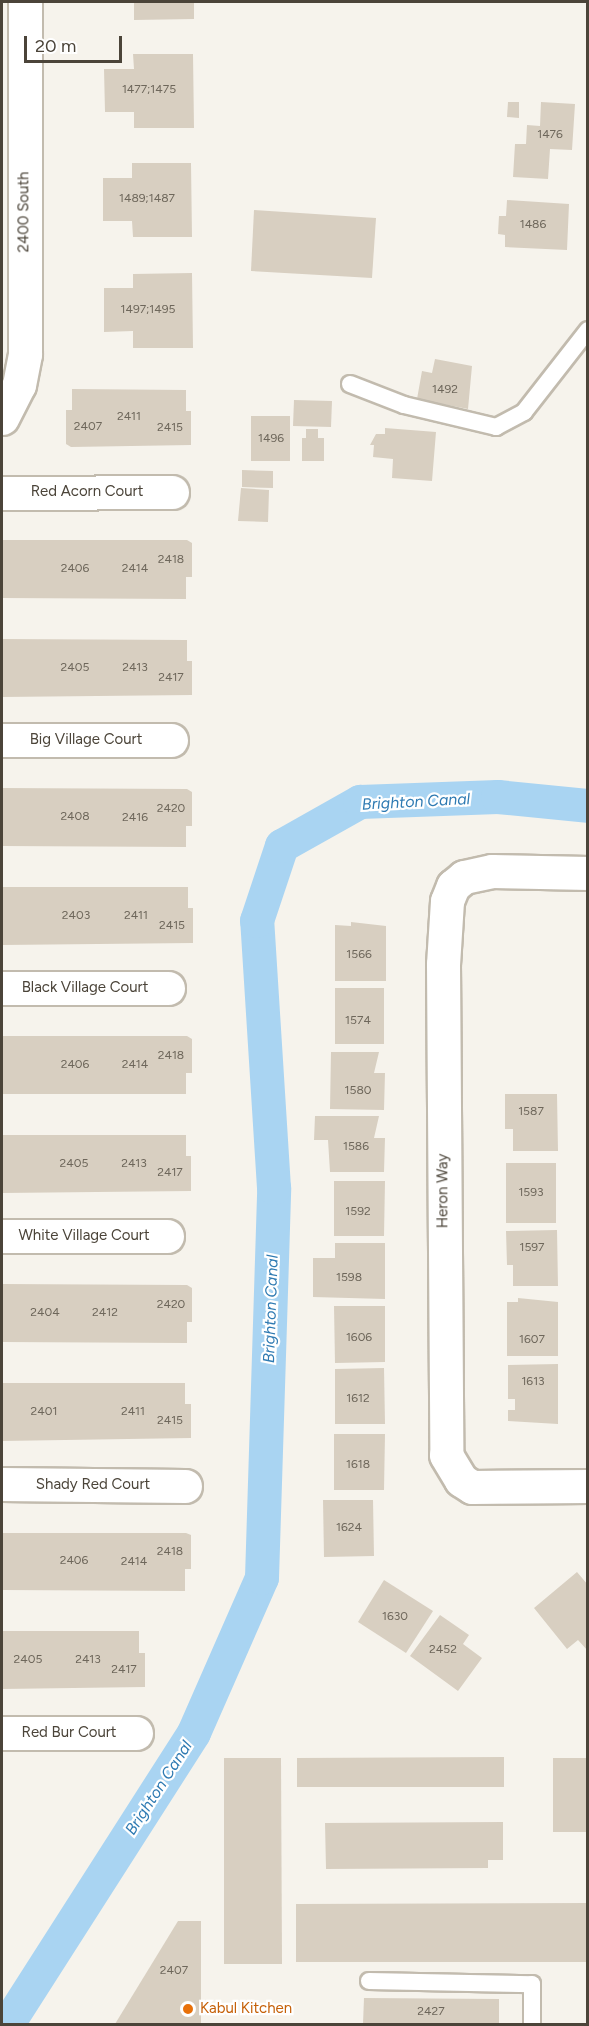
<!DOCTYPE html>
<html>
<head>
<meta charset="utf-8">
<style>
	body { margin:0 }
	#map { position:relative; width:589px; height:2026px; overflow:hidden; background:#f6f3ec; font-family:Figtree,sans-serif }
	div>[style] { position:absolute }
	.canal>* { height:34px; margin:-17px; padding:0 17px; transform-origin:17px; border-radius:17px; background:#a9d4f2 }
	.building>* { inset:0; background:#d8cfc1 }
	.roads { filter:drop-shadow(2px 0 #c2bbae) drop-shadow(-2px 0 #c2bbae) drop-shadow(0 2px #c2bbae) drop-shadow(0 -2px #c2bbae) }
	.service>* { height:16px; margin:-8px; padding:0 8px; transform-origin:8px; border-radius:8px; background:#fff }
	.minor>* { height:33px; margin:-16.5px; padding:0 16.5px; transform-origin:16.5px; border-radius:16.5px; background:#fff }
	.dots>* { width:16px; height:16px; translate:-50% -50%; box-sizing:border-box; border:3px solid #fff; border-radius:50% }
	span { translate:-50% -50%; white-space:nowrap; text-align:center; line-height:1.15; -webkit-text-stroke:4.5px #fff; paint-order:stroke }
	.number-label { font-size:12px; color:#6e675b }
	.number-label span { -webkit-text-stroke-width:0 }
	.street-label { font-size:15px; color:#4b4439 }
	.food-label { font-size:15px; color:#c56008 }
	.left { translate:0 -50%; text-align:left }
	.water-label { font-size:16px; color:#2e7ab2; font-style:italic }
	.frame { position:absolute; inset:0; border:3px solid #4b4439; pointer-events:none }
	.scale { position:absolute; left:24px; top:36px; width:98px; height:27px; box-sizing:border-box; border:3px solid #4b4439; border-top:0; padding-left:8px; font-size:18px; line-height:21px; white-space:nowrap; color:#4b4439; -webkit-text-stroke:4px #fff; paint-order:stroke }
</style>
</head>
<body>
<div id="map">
	<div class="canal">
		<div style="left:8px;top:2024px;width:345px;rotate:-57.4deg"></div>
		<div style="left:194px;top:1733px;width:169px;rotate:-66.3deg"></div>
		<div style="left:262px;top:1578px;width:390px;rotate:-88.2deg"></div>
		<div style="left:274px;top:1188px;width:268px;rotate:-93.6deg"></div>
		<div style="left:257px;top:921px;width:79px;rotate:-71.6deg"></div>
		<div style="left:282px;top:846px;width:90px;rotate:-29.4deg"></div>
		<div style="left:360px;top:802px;width:138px;rotate:-2.1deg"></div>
		<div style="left:498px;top:797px;width:90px;rotate:5.7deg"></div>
	</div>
	<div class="building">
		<div style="clip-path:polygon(134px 2px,194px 2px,194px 19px,134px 20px)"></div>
		<div style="clip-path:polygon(133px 54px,193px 54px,194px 128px,134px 128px,134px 112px,105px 112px,104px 69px,134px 69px)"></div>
		<div style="clip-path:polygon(508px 102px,519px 102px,519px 118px,507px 117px)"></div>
		<div style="clip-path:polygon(541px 102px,575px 104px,572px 150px,550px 149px,548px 179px,513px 177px,515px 144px,526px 144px,527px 125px,540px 126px)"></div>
		<div style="clip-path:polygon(132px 163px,191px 163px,192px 237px,133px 237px,132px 221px,103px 221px,103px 178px,132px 178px)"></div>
		<div style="clip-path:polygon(507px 200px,569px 204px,567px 250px,505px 247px,505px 235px,498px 234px,499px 216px,506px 216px)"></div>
		<div style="clip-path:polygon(254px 210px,376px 218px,372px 278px,251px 271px)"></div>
		<div style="clip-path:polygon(192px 273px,193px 348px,133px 348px,133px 331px,104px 332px,104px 288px,133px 288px,133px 274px)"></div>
		<div style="clip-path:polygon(435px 359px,472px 366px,468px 409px,417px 399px,422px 371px,432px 373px)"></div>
		<div style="clip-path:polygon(72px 389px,186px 390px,186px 411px,191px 411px,191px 445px,71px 447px,66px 444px,66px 410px,72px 410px)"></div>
		<div style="clip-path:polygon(294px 400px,332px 401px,331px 427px,293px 426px)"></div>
		<div style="clip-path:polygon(251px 416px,290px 416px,290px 461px,251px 461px)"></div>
		<div style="clip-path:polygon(385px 428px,436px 432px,432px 481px,392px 478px,393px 459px,373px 457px,374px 445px,370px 445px,376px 434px,385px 434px)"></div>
		<div style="clip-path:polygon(306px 429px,318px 429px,318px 438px,324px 438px,324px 461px,302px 461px,302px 438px,306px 438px)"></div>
		<div style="clip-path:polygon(242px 470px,273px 471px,273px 488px,242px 487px)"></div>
		<div style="clip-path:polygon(241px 488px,269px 490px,268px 522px,238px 521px)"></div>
		<div style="clip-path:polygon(2px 540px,187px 540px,192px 543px,192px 577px,186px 577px,186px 599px,2px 598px)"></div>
		<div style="clip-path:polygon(2px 639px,187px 640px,187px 661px,192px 661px,192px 695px,2px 697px)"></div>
		<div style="clip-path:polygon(2px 788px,187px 789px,192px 792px,192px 826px,186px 826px,186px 847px,2px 846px)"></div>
		<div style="clip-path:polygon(2px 887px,188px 887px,188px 908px,193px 908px,193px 943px,2px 945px)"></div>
		<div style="clip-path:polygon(351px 922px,386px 926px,386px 981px,335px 981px,335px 925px,351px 926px)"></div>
		<div style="clip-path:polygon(335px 988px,384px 988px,384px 1044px,335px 1044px)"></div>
		<div style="clip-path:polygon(2px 1036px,187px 1036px,192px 1039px,192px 1073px,186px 1073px,186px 1094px,2px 1094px)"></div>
		<div style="clip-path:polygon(331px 1052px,379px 1052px,374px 1073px,385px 1073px,384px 1110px,330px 1109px)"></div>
		<div style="clip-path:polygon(505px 1094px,557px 1094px,558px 1151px,513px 1151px,513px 1129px,505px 1129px)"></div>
		<div style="clip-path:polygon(315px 1116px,379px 1116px,374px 1138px,385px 1138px,384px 1172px,330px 1172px,328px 1140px,314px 1140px)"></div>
		<div style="clip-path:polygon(2px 1135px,186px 1135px,186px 1156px,191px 1156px,191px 1191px,2px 1193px)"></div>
		<div style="clip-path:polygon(506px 1163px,556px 1163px,556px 1223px,506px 1223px)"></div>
		<div style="clip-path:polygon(334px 1181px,385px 1181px,384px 1236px,334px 1236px)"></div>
		<div style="clip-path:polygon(557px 1230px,558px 1286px,513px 1286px,513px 1265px,507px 1265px,506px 1231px)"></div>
		<div style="clip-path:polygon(335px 1243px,385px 1243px,385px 1299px,313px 1297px,313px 1258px,335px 1258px)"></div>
		<div style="clip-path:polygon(2px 1284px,187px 1285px,192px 1288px,192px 1322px,187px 1322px,187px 1343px,2px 1342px)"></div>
		<div style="clip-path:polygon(518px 1298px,558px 1302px,558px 1356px,507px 1356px,507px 1302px,518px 1302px)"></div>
		<div style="clip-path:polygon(334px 1306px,385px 1306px,385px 1362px,335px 1363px)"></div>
		<div style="clip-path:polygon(558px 1364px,558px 1424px,508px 1421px,508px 1410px,515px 1410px,515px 1399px,508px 1399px,508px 1365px)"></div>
		<div style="clip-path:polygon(384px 1368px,385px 1424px,335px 1424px,335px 1369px)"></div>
		<div style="clip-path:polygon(2px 1383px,185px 1383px,185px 1404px,191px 1404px,191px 1438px,2px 1441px)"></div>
		<div style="clip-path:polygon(334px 1434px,385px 1434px,384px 1490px,334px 1490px)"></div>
		<div style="clip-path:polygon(323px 1500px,373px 1500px,374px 1556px,324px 1557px)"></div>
		<div style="clip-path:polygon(2px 1533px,186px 1533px,191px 1535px,191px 1569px,185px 1569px,185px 1591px,2px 1590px)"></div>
		<div style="clip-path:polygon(577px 1572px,588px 1585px,588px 1651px,578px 1640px,567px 1649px,534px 1608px)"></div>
		<div style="clip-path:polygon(384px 1580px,433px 1611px,406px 1653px,358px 1622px)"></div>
		<div style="clip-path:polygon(440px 1615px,469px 1635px,463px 1644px,482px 1658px,458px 1691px,410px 1656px)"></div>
		<div style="clip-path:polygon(2px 1631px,139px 1631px,139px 1653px,145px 1653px,145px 1687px,2px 1689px)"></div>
		<div style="clip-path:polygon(504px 1757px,504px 1787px,297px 1787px,297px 1758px)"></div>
		<div style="clip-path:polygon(224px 1758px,281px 1758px,282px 1964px,224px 1964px)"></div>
		<div style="clip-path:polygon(553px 1758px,588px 1758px,588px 1832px,553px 1832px)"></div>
		<div style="clip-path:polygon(503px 1822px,503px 1860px,488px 1860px,488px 1868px,326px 1869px,325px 1823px)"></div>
		<div style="clip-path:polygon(588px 1903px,588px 1962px,296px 1962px,296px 1904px)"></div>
		<div style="clip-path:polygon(178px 1921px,201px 1921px,201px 2024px,115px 2024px)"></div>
		<div style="clip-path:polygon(364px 1998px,499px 1999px,499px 2024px,363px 2024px)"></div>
	</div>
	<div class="roads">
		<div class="service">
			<div style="left:350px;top:384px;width:58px;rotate:21.3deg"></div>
			<div style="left:404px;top:405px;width:95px;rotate:13.4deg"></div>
			<div style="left:496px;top:427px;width:32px;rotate:-28deg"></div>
			<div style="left:524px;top:412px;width:104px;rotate:-52deg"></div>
			<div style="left:369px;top:1981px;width:163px;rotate:1.1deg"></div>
			<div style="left:532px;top:1984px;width:40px;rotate:90deg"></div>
		</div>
		<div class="minor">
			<div style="left:2px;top:418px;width:37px;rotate:-63deg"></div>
			<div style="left:19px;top:385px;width:32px;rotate:-79deg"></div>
			<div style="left:25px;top:354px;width:352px;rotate:-90deg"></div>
			<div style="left:2px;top:493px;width:170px;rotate:-0.3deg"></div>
			<div style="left:2px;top:740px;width:169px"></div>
			<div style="left:588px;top:873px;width:96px;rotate:-178.8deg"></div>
			<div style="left:492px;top:871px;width:29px;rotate:168deg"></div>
			<div style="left:464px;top:877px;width:14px;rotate:141deg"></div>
			<div style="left:453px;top:886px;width:16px;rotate:112deg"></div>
			<div style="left:447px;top:901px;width:63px;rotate:93.6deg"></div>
			<div style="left:443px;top:964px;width:491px;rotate:89.6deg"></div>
			<div style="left:446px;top:1455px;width:29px;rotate:59deg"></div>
			<div style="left:461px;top:1480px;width:13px;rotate:32deg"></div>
			<div style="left:472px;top:1487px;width:116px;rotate:-0.5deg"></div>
			<div style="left:2px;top:988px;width:166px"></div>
			<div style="left:2px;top:1236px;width:165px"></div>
			<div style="left:2px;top:1484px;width:183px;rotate:0.6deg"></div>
			<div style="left:2px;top:1733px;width:134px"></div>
		</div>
	</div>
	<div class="dots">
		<div style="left:188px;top:2009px;background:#e8710a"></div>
	</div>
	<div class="number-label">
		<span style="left:149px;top:90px">1477;1475</span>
		<span style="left:550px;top:135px">1476</span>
		<span style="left:147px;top:199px">1489;1487</span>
		<span style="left:533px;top:225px">1486</span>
		<span style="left:148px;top:310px">1497;1495</span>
		<span style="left:445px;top:390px">1492</span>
		<span style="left:129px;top:417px">2411</span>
		<span style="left:88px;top:427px">2407</span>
		<span style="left:170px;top:428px">2415</span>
		<span style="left:271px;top:439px">1496</span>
		<span style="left:171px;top:560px">2418</span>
		<span style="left:75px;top:569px">2406</span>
		<span style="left:135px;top:569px">2414</span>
		<span style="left:75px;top:668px">2405</span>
		<span style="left:135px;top:668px">2413</span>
		<span style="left:171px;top:678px">2417</span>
		<span style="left:171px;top:809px">2420</span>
		<span style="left:75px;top:817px">2408</span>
		<span style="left:135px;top:818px">2416</span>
		<span style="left:76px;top:916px">2403</span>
		<span style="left:136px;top:916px">2411</span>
		<span style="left:172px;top:926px">2415</span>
		<span style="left:359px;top:955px">1566</span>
		<span style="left:358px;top:1021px">1574</span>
		<span style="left:171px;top:1056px">2418</span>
		<span style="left:75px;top:1065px">2406</span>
		<span style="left:135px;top:1065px">2414</span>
		<span style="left:358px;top:1091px">1580</span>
		<span style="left:531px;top:1112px">1587</span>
		<span style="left:356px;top:1147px">1586</span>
		<span style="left:74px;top:1164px">2405</span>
		<span style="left:134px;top:1164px">2413</span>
		<span style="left:170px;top:1173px">2417</span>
		<span style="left:531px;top:1193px">1593</span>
		<span style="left:358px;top:1212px">1592</span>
		<span style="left:532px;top:1248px">1597</span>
		<span style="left:349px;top:1278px">1598</span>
		<span style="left:171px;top:1305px">2420</span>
		<span style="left:45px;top:1313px">2404</span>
		<span style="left:105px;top:1313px">2412</span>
		<span style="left:359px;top:1338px">1606</span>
		<span style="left:532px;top:1340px">1607</span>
		<span style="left:533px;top:1382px">1613</span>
		<span style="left:358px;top:1399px">1612</span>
		<span style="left:44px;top:1412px">2401</span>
		<span style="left:133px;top:1412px">2411</span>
		<span style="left:170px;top:1421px">2415</span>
		<span style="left:358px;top:1465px">1618</span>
		<span style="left:349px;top:1528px">1624</span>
		<span style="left:170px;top:1552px">2418</span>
		<span style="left:74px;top:1561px">2406</span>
		<span style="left:134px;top:1562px">2414</span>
		<span style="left:395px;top:1617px">1630</span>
		<span style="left:443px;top:1650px">2452</span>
		<span style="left:28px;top:1660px">2405</span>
		<span style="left:88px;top:1660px">2413</span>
		<span style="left:124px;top:1670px">2417</span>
		<span style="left:174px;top:1971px">2407</span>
		<span style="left:431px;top:2012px">2427</span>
	</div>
	<div class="street-label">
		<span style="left:24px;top:212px;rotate:-90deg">2400 South</span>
		<span style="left:87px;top:492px">Red Acorn Court</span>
		<span style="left:86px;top:740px">Big Village Court</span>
		<span style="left:85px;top:988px">Black Village Court</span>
		<span style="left:443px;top:1191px;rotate:-90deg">Heron Way</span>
		<span style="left:84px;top:1236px">White Village Court</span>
		<span style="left:93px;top:1485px">Shady Red Court</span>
		<span style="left:69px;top:1733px">Red Bur Court</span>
	</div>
	<div class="food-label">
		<span class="left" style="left:200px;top:2009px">Kabul Kitchen</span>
	</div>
	<div class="water-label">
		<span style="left:416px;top:802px;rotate:-3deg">Brighton Canal</span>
		<span style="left:271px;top:1309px;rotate:-88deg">Brighton Canal</span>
		<span style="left:159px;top:1788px;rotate:-57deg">Brighton Canal</span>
	</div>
	<div class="frame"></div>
	<div class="scale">20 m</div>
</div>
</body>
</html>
